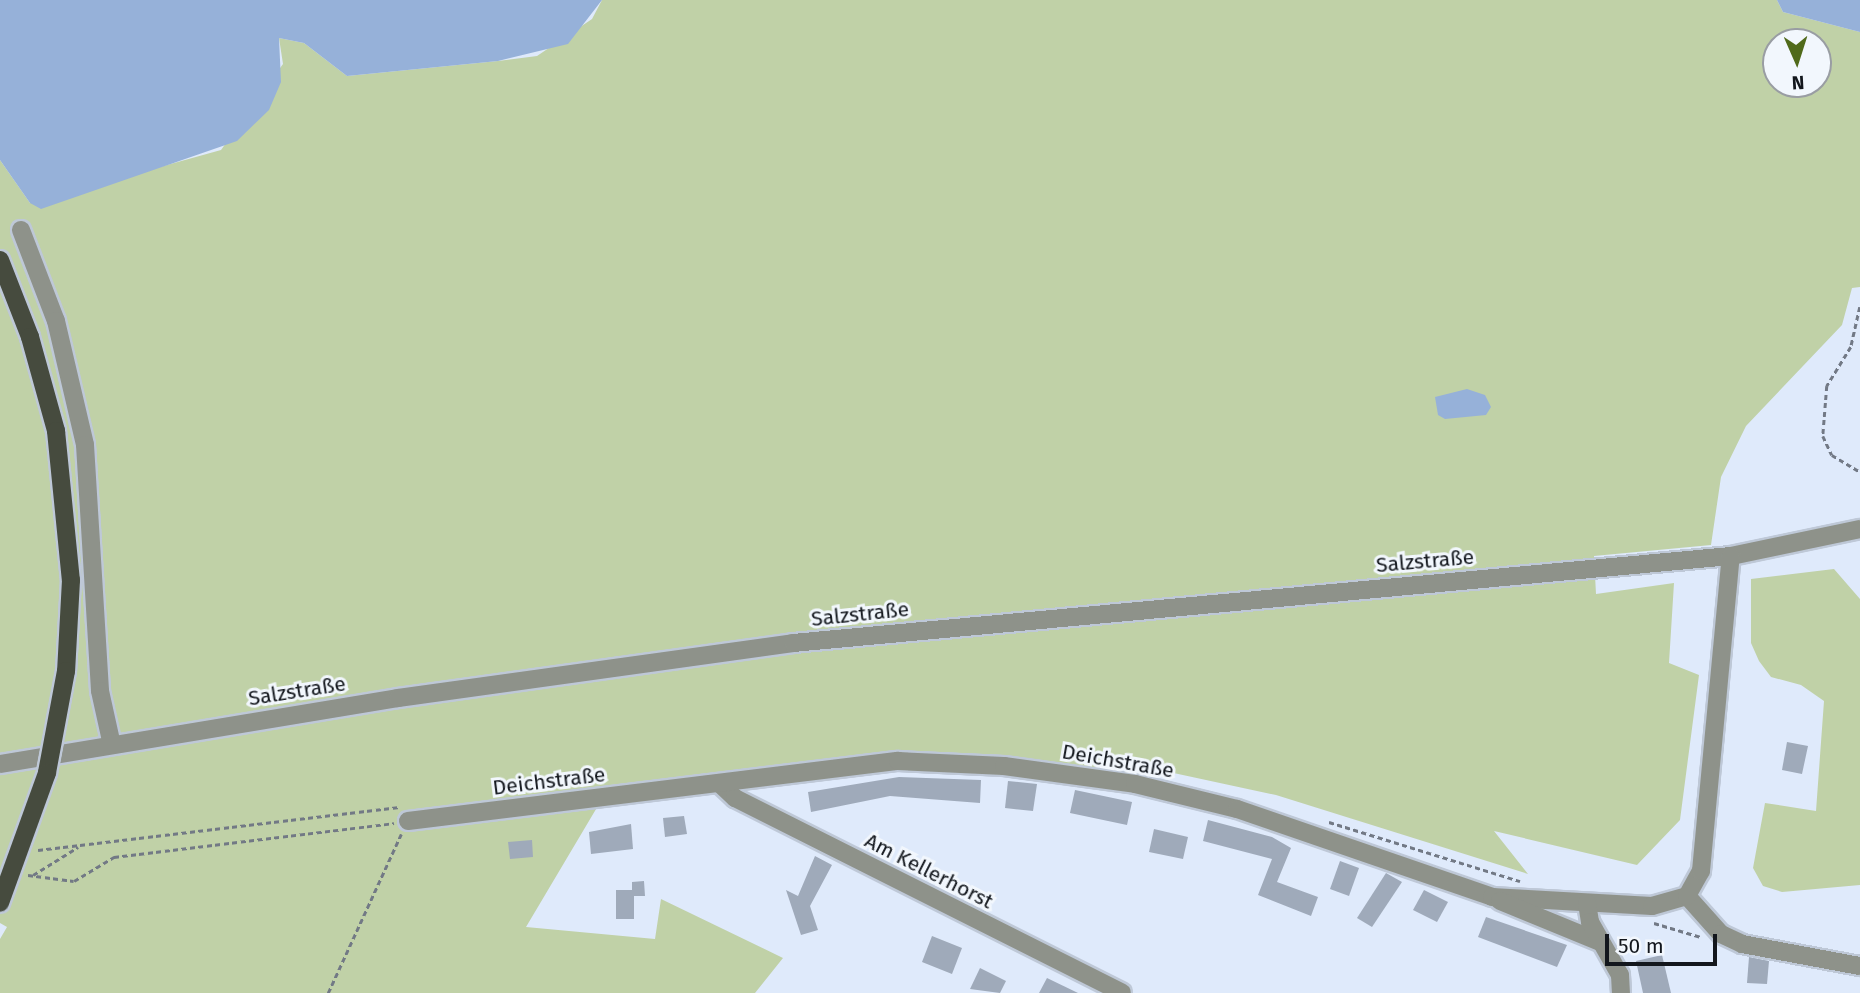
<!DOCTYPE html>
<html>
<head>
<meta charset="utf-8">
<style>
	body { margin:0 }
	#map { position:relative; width:1860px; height:993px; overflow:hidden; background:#dfeafb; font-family:"Fira Sans",sans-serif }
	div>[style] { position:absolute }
	.green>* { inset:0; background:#c0d1a7 }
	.water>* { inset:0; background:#96b1d9 }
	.building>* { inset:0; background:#9faaba }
	.path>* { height:2.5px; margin-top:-1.25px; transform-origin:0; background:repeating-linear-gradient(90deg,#727985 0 5px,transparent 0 8.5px) }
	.roads { filter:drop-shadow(2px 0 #bec8d7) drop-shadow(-2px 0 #bec8d7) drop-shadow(0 2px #bec8d7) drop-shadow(0 -2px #bec8d7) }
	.minor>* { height:18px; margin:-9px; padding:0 9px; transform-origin:9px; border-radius:9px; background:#8e928a }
	.bridges { filter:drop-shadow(2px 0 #bec8d7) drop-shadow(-2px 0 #bec8d7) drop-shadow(0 2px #bec8d7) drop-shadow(0 -2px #bec8d7) }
	.major-bridge>* { height:18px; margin:-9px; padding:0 9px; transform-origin:9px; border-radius:9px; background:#464b3e }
	span { translate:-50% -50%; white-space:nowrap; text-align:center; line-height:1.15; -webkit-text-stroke:6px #f2f7fd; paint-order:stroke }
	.street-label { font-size:21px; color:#13171d }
	.north { position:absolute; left:1762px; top:28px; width:70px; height:70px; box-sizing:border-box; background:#f2f7fd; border:2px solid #999da3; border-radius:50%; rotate:177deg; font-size:19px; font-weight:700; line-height:28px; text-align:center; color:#13171d }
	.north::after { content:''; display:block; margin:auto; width:24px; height:32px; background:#506a1b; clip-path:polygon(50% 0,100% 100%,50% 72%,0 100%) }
	.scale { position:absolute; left:1605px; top:934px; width:112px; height:32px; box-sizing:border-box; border:4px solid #13171d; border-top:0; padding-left:9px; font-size:21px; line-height:24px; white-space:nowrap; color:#13171d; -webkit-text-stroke:5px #f2f7fd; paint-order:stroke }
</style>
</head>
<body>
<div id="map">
	<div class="green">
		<div style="clip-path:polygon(evenodd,602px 0,1777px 0,1783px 12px,1860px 32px,1860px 287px,1852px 288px,1842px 325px,1746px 426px,1721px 477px,1711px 545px,1594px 556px,1596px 594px,1674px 583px,1669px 663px,1699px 675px,1680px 820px,1637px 865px,1494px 831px,1528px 874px,1276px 795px,1118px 761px,1094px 767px,949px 757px,605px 794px,526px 927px,655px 939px,661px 899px,783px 958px,755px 993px,0 993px,0 939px,7px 927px,0 923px,0 160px,30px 203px,221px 150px,283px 64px,279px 38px,304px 43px,347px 76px,498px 61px,537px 56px,592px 19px,602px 0,1776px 42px,1818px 42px,1818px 84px,1776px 84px,1776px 42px)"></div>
		<div style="clip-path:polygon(1834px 569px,1860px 599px,1860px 885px,1782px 892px,1763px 886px,1753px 868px,1765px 803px,1816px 811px,1824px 701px,1801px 685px,1771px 677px,1759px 661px,1751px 643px,1751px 579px)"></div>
	</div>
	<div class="water">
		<div style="clip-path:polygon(0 0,602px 0,568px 44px,498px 61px,347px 76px,304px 43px,279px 38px,281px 82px,269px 110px,237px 141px,41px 209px,30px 203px,0 160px)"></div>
		<div style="clip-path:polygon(1777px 0,1860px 0,1860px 32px,1783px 12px)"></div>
		<div style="clip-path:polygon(1467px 389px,1485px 395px,1491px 407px,1486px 415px,1445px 419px,1438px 415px,1435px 397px)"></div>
	</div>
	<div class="building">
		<div style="clip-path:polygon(1787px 742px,1808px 746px,1802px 774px,1782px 770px)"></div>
		<div style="clip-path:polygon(899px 777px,981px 780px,980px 803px,890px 796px,811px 812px,808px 792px)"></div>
		<div style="clip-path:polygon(1008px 781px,1037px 784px,1033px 811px,1005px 808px)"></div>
		<div style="clip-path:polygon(1075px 790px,1132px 802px,1127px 825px,1070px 813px)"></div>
		<div style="clip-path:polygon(684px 816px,687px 834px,665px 837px,663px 818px)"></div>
		<div style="clip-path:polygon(1208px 820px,1272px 837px,1291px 848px,1277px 882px,1318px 897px,1311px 916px,1258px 895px,1272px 859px,1203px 841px)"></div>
		<div style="clip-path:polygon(631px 824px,633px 849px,591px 854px,589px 832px)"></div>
		<div style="clip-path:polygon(1154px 829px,1188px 837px,1183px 859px,1149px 852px)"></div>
		<div style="clip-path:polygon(532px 840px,533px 857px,510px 859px,508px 842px)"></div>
		<div style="clip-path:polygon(815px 856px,832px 865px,810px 906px,818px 930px,801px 935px,786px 890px,798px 896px)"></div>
		<div style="clip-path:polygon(1340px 861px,1359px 868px,1349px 896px,1330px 889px)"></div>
		<div style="clip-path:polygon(1386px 873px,1402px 882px,1372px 927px,1357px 918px)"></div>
		<div style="clip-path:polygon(644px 881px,645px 896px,634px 896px,634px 919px,616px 919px,616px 890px,632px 890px,632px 882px)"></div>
		<div style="clip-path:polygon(1424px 890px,1448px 902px,1437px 922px,1413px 910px)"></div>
		<div style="clip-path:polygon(1486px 917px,1567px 945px,1557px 967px,1478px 937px)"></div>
		<div style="clip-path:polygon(932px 936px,962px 948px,952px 974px,922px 962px)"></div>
		<div style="clip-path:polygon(1662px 955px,1671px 993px,1643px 993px,1636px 961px)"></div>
		<div style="clip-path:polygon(1749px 957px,1769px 961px,1767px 984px,1747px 983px)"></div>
		<div style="clip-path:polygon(980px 968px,1006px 981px,1000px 993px,970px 989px)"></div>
		<div style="clip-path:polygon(1047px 978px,1078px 993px,1039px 993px)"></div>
	</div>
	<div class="path">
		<div style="left:1860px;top:307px;width:41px;rotate:102.7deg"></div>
		<div style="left:1851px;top:347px;width:46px;rotate:121.6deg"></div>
		<div style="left:1827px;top:386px;width:50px;rotate:94.6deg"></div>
		<div style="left:1823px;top:436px;width:21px;rotate:65deg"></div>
		<div style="left:1832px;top:455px;width:33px;rotate:31deg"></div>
		<div style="left:1329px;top:822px;width:200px;rotate:17.2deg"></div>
		<div style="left:38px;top:850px;width:364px;rotate:-6.8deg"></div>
		<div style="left:28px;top:875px;width:46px;rotate:7.4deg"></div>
		<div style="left:74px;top:881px;width:47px;rotate:-31deg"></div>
		<div style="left:114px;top:857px;width:282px;rotate:-6.9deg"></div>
		<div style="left:33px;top:875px;width:53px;rotate:-31.9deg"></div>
		<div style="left:1654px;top:923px;width:49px;rotate:16.6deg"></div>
		<div style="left:328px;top:993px;width:175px;rotate:-65.3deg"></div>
	</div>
	<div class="roads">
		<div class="minor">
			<div style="left:21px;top:230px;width:97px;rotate:69deg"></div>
			<div style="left:56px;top:321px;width:127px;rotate:76.8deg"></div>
			<div style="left:85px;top:445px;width:246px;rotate:86.5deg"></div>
			<div style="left:100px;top:691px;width:55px;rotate:77.5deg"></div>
			<div style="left:0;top:764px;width:403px;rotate:-9.4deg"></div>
			<div style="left:398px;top:698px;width:399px;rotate:-7.9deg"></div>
			<div style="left:793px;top:643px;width:942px;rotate:-5.3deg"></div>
			<div style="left:1731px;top:556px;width:132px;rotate:-11.8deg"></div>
			<div style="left:720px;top:784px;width:21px;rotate:43deg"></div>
			<div style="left:735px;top:798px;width:433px;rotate:26.7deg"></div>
			<div style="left:408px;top:821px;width:494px;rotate:-7deg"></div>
			<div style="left:898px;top:761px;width:106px;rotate:2.7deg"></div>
			<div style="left:1004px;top:766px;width:132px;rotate:7.8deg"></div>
			<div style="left:1135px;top:784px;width:105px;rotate:13.8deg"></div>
			<div style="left:1237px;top:809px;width:270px;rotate:19deg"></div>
			<div style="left:1492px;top:897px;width:160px;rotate:3.2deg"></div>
			<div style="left:1652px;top:906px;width:36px;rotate:-16deg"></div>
			<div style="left:1687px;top:896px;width:51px;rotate:48.2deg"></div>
			<div style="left:1721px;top:934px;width:23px;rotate:25deg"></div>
			<div style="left:1742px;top:944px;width:120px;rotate:10.6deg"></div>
			<div style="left:1687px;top:896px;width:29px;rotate:-61deg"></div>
			<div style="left:1701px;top:871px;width:316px;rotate:-84.6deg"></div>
			<div style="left:1500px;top:901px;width:108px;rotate:22.3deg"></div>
			<div style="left:1587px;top:903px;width:19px;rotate:81deg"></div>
			<div style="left:1590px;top:922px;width:61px;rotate:60.5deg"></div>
			<div style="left:1620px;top:975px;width:18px;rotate:87deg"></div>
		</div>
	</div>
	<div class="bridges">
		<div class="major-bridge">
			<div style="left:0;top:260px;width:83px;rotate:68.7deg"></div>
			<div style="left:30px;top:337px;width:98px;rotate:74.5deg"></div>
			<div style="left:56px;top:431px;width:150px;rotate:84.3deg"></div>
			<div style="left:71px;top:580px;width:91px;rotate:93.1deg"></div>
			<div style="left:66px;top:671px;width:104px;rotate:100.6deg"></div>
			<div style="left:47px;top:773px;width:138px;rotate:109.9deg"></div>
		</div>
	</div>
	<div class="street-label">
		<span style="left:1425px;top:561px;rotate:-5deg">Salzstraße</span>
		<span style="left:860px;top:614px;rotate:-6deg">Salzstraße</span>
		<span style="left:297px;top:691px;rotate:-9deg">Salzstraße</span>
		<span style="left:1118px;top:761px;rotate:10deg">Deichstraße</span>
		<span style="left:549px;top:781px;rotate:-7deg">Deichstraße</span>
		<span style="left:929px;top:871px;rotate:27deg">Am Kellerhorst</span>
	</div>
	<div class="north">N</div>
	<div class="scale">50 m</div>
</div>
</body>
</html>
